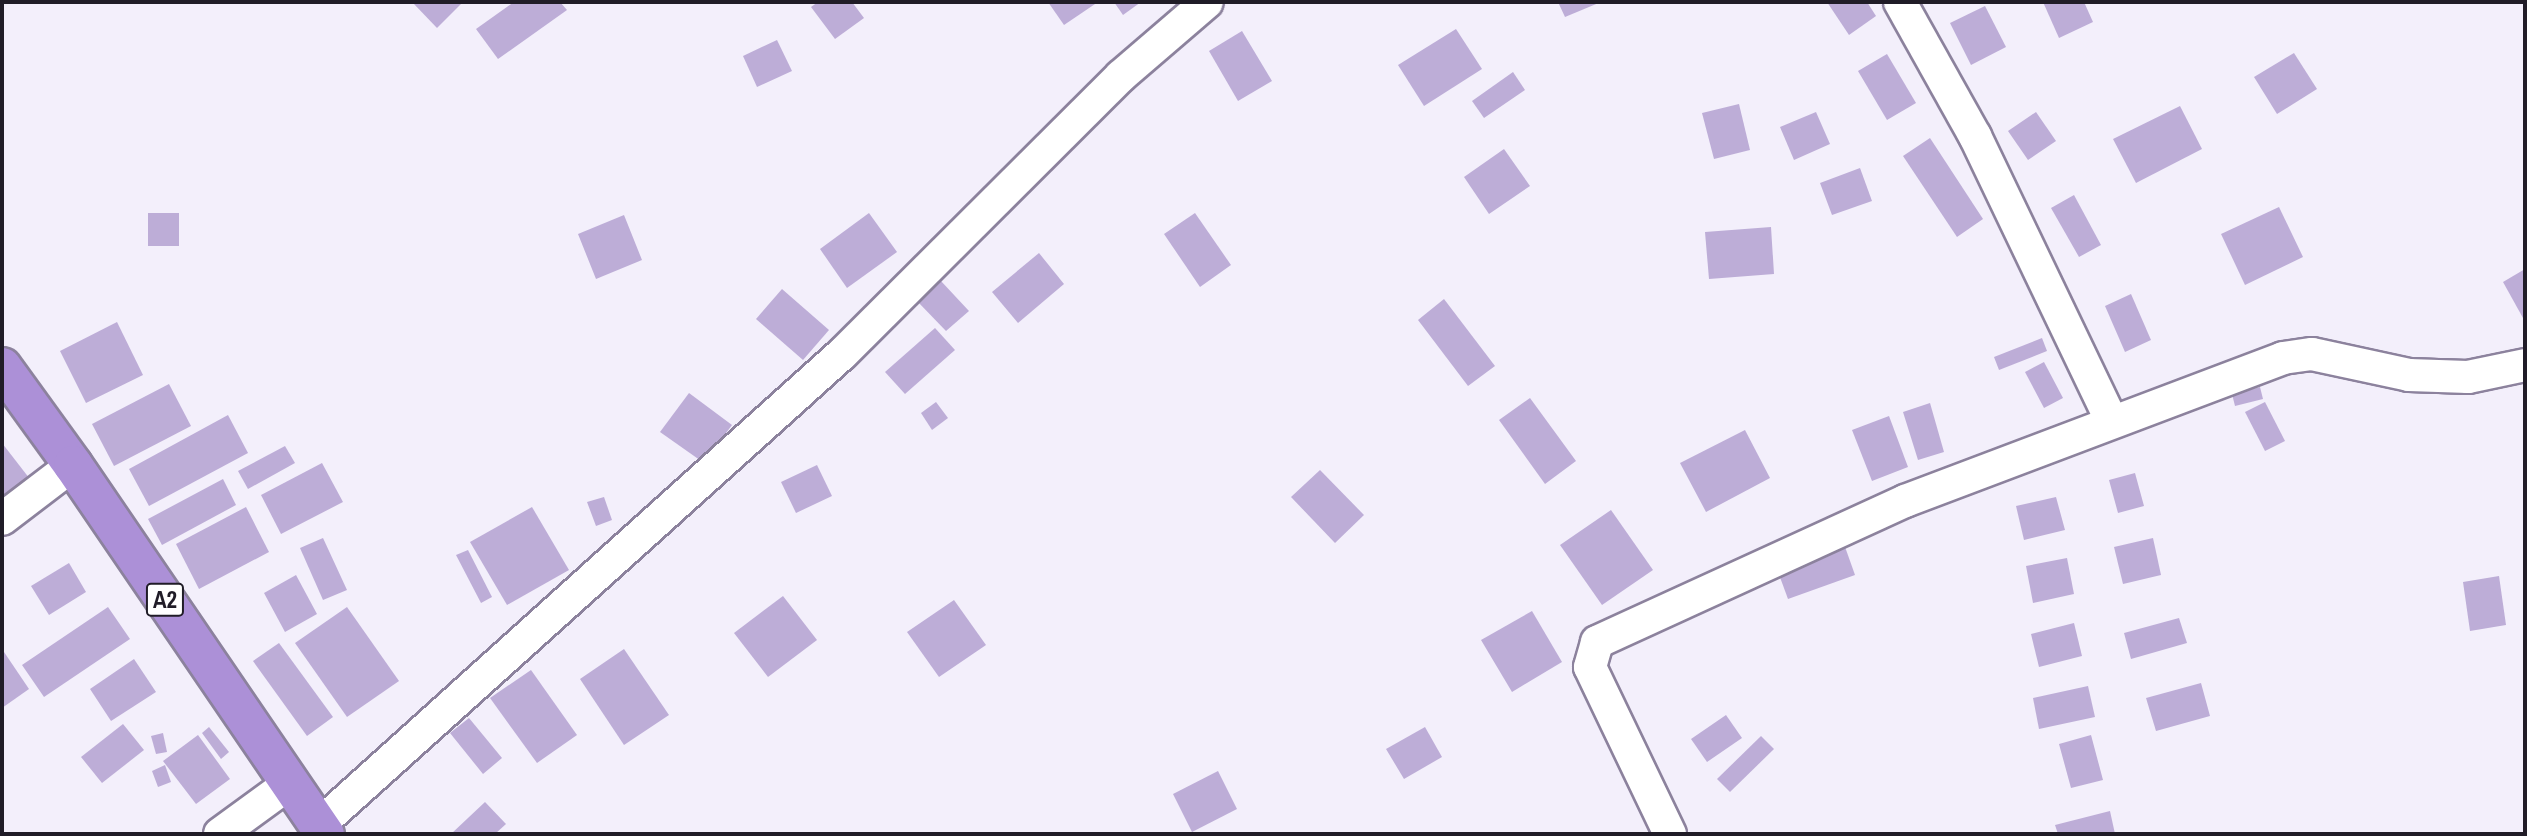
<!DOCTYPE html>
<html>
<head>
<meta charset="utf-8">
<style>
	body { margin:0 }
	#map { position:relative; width:2527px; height:836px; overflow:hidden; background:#f3effb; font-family:"Archivo Narrow",sans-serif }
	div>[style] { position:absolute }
	.building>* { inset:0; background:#bdadd7 }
	.roads { filter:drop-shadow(2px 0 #8c829d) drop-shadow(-2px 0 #8c829d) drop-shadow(0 2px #8c829d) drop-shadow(0 -2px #8c829d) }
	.street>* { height:32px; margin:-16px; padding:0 16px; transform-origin:16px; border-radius:16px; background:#fff }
	.highway>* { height:38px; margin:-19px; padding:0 19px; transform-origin:19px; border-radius:19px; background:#ac90d7 }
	span { translate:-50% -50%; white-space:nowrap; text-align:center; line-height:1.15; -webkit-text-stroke:5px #fff; paint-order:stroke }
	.shield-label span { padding:2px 5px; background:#fff; border:2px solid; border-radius:5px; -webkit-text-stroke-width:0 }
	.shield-label { font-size:23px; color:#201c27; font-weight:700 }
	.frame { position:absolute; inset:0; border:4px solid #201c27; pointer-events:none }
</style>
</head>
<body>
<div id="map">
	<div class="building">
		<div style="clip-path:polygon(415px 2px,459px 2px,461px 4px,437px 28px,413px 3px)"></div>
		<div style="clip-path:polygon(514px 2px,560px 2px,567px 10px,498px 59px,476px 29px)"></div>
		<div style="clip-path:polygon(818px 2px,852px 2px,864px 18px,835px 39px,811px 7px)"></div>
		<div style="clip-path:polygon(1048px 2px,1098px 2px,1064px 25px)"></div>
		<div style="clip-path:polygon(1114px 2px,1141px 2px,1123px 15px)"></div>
		<div style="clip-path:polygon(1558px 2px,1601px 2px,1565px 17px)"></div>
		<div style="clip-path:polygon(1827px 2px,1867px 2px,1876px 16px,1849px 35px)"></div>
		<div style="clip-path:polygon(2043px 2px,2084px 2px,2093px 22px,2059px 38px)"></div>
		<div style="clip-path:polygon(1985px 6px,2006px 47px,1971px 65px,1950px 23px)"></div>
		<div style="clip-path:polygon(1456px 29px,1482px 69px,1424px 106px,1398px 65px)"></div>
		<div style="clip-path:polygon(1242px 31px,1272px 81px,1238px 101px,1209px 51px)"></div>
		<div style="clip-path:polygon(777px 40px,792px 71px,757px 87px,743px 56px)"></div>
		<div style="clip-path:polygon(2294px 53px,2317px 89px,2277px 114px,2254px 77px)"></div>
		<div style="clip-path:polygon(1887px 54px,1916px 103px,1887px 120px,1858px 71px)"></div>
		<div style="clip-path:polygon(1513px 72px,1525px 90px,1484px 118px,1472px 101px)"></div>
		<div style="clip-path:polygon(1739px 104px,1750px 150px,1714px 159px,1702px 113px)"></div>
		<div style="clip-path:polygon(2180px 106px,2202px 149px,2136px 183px,2113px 139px)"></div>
		<div style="clip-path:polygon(1816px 112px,1830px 144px,1794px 160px,1780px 127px)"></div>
		<div style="clip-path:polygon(2036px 112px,2056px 141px,2028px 160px,2008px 131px)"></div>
		<div style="clip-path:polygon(1930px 138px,1983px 219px,1957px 237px,1903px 156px)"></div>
		<div style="clip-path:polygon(1504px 149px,1530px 186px,1489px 214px,1464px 177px)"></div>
		<div style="clip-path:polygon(1860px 168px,1872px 201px,1832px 215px,1820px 183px)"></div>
		<div style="clip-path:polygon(2074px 195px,2101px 245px,2079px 257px,2051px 208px)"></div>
		<div style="clip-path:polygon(2279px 207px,2303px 257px,2245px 285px,2221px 234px)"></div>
		<div style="clip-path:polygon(148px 213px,179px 213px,179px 246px,148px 246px)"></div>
		<div style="clip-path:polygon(869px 213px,897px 252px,847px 288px,820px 249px)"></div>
		<div style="clip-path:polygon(1195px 213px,1231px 265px,1200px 287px,1164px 234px)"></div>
		<div style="clip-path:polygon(624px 215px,642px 260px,596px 279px,578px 234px)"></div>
		<div style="clip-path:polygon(1771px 227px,1774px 274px,1709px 279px,1705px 232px)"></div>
		<div style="clip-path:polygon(1039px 253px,1064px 284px,1018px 323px,992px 292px)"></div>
		<div style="clip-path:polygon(2525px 269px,2525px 316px,2523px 318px,2503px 282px)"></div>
		<div style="clip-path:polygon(940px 280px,969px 311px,946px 331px,917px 301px)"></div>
		<div style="clip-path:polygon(782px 289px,829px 330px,803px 360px,756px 319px)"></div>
		<div style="clip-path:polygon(2131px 294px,2151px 340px,2125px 352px,2105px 306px)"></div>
		<div style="clip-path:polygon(1444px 299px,1495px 366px,1468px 386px,1418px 320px)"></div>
		<div style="clip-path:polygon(117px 322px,143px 375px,86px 403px,60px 351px)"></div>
		<div style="clip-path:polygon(935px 328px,955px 350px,905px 394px,885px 372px)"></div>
		<div style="clip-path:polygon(2042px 338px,2047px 351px,1999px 370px,1994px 357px)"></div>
		<div style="clip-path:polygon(2044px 362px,2063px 398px,2044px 408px,2025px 372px)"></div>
		<div style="clip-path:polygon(169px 384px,191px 426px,114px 466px,92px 424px)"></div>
		<div style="clip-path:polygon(2260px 387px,2263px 399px,2235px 406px,2232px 394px)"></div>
		<div style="clip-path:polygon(689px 393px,732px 425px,704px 463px,660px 432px)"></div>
		<div style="clip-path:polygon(1530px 398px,1576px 461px,1545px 484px,1499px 420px)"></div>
		<div style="clip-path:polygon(936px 402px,948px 418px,932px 430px,921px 413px)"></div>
		<div style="clip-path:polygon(2265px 402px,2285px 441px,2265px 451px,2245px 412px)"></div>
		<div style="clip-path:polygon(1930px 403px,1944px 452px,1918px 460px,1903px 412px)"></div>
		<div style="clip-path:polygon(228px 415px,248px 453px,149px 506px,129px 469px)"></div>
		<div style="clip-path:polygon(1889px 416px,1908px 467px,1872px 481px,1852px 430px)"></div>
		<div style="clip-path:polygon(1745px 430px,1770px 478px,1706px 512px,1680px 463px)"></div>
		<div style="clip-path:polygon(2px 443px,33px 483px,2px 506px)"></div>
		<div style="clip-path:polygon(285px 446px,295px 463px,248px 489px,238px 471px)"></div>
		<div style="clip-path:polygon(322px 463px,343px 502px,281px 534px,261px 495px)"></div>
		<div style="clip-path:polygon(817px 465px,832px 496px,796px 513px,781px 482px)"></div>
		<div style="clip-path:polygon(1320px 470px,1364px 515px,1335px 543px,1291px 497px)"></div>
		<div style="clip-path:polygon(2135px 473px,2144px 506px,2118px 513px,2109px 480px)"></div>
		<div style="clip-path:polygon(223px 479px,236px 505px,162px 545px,148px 519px)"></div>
		<div style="clip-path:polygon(604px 497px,612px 520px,596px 526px,587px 502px)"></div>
		<div style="clip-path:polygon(2056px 497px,2065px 530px,2024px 540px,2016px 506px)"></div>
		<div style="clip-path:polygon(246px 507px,269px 552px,199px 589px,176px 544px)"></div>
		<div style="clip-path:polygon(532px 507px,569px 570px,507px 605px,470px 542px)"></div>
		<div style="clip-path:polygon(1611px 510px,1653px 570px,1602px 605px,1560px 545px)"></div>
		<div style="clip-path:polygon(323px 538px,347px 590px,323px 600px,300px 548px)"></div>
		<div style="clip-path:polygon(2153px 538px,2161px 575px,2123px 584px,2114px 547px)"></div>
		<div style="clip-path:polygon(1844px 544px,1855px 575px,1788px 599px,1777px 569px)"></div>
		<div style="clip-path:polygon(468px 550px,492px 597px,481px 603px,456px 555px)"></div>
		<div style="clip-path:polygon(2067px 558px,2074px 594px,2033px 603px,2026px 566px)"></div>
		<div style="clip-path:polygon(69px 563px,86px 592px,49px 615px,31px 586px)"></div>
		<div style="clip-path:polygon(296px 575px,317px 614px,285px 632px,264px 593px)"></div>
		<div style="clip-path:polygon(2499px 576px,2506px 625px,2470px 631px,2463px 582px)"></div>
		<div style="clip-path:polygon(783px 596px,817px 640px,768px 677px,734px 633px)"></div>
		<div style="clip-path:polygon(954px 600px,986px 645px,939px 677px,907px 632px)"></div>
		<div style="clip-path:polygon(108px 607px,130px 639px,44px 697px,22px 665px)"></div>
		<div style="clip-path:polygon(347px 607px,399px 681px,347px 717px,295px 643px)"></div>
		<div style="clip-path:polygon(1532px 611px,1562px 662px,1512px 692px,1481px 640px)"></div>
		<div style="clip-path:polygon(2179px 618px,2187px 643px,2131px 659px,2124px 633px)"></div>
		<div style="clip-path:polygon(2074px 623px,2082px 656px,2039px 667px,2031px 634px)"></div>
		<div style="clip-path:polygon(279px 643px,333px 717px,307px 736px,253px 661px)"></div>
		<div style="clip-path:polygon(2px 649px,29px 689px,2px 708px)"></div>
		<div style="clip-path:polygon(624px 649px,669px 715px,624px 745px,580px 679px)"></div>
		<div style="clip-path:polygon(134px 659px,156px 692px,111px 721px,90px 689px)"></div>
		<div style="clip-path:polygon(531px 670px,577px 735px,537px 763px,490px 698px)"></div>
		<div style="clip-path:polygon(2201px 683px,2210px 716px,2156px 731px,2146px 698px)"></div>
		<div style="clip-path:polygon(2088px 686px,2095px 717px,2039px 729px,2033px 698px)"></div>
		<div style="clip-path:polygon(1726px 715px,1742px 738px,1707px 762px,1691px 739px)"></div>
		<div style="clip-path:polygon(469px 718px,502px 758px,483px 774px,450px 733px)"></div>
		<div style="clip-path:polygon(123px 724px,144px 750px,102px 783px,81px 757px)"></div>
		<div style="clip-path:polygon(209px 727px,229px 752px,221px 759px,202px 733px)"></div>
		<div style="clip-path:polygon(1425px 727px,1442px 757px,1404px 779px,1386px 749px)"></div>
		<div style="clip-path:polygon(163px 733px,167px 752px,156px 754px,151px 736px)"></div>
		<div style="clip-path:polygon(198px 735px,230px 779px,196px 804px,163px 761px)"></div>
		<div style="clip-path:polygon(2091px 735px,2103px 780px,2071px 788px,2059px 744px)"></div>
		<div style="clip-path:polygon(1761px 736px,1774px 749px,1730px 792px,1717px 779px)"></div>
		<div style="clip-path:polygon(165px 765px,171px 782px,158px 787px,152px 771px)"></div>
		<div style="clip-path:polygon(1218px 771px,1237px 809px,1192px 832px,1173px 794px)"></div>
		<div style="clip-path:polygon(485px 802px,506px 824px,495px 834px,451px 834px)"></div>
		<div style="clip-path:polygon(2110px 811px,2115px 834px,2058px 834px,2055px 825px)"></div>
	</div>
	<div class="roads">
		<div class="street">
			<div style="left:1900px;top:2px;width:154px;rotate:60.8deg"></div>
			<div style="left:1975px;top:136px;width:317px;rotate:64.4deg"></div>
			<div style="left:2px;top:519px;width:89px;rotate:-37.3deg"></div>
			<div style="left:319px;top:825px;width:705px;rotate:-42.01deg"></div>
			<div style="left:843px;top:353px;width:392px;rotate:-44.9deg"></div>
			<div style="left:1121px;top:76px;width:113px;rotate:-40.7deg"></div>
			<div style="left:220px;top:834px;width:87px;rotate:-36.1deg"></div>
			<div style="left:1670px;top:834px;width:185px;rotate:-115.6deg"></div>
			<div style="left:1590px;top:667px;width:26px;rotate:-74deg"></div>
			<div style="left:1597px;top:642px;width:339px;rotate:-24.6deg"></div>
			<div style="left:1905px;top:501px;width:404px;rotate:-20.7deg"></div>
			<div style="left:2283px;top:358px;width:29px;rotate:-8deg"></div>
			<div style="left:2312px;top:354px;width:99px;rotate:12.2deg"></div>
			<div style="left:2409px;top:375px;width:59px;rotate:1.9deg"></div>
			<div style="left:2468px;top:377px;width:58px;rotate:-11.9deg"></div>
		</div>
		<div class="highway">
			<div style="left:2px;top:367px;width:121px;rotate:54.1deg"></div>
			<div style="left:73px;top:465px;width:447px;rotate:55.7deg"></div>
		</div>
	</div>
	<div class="shield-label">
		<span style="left:165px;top:600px">A2</span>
	</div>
	<div class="frame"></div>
</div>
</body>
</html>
